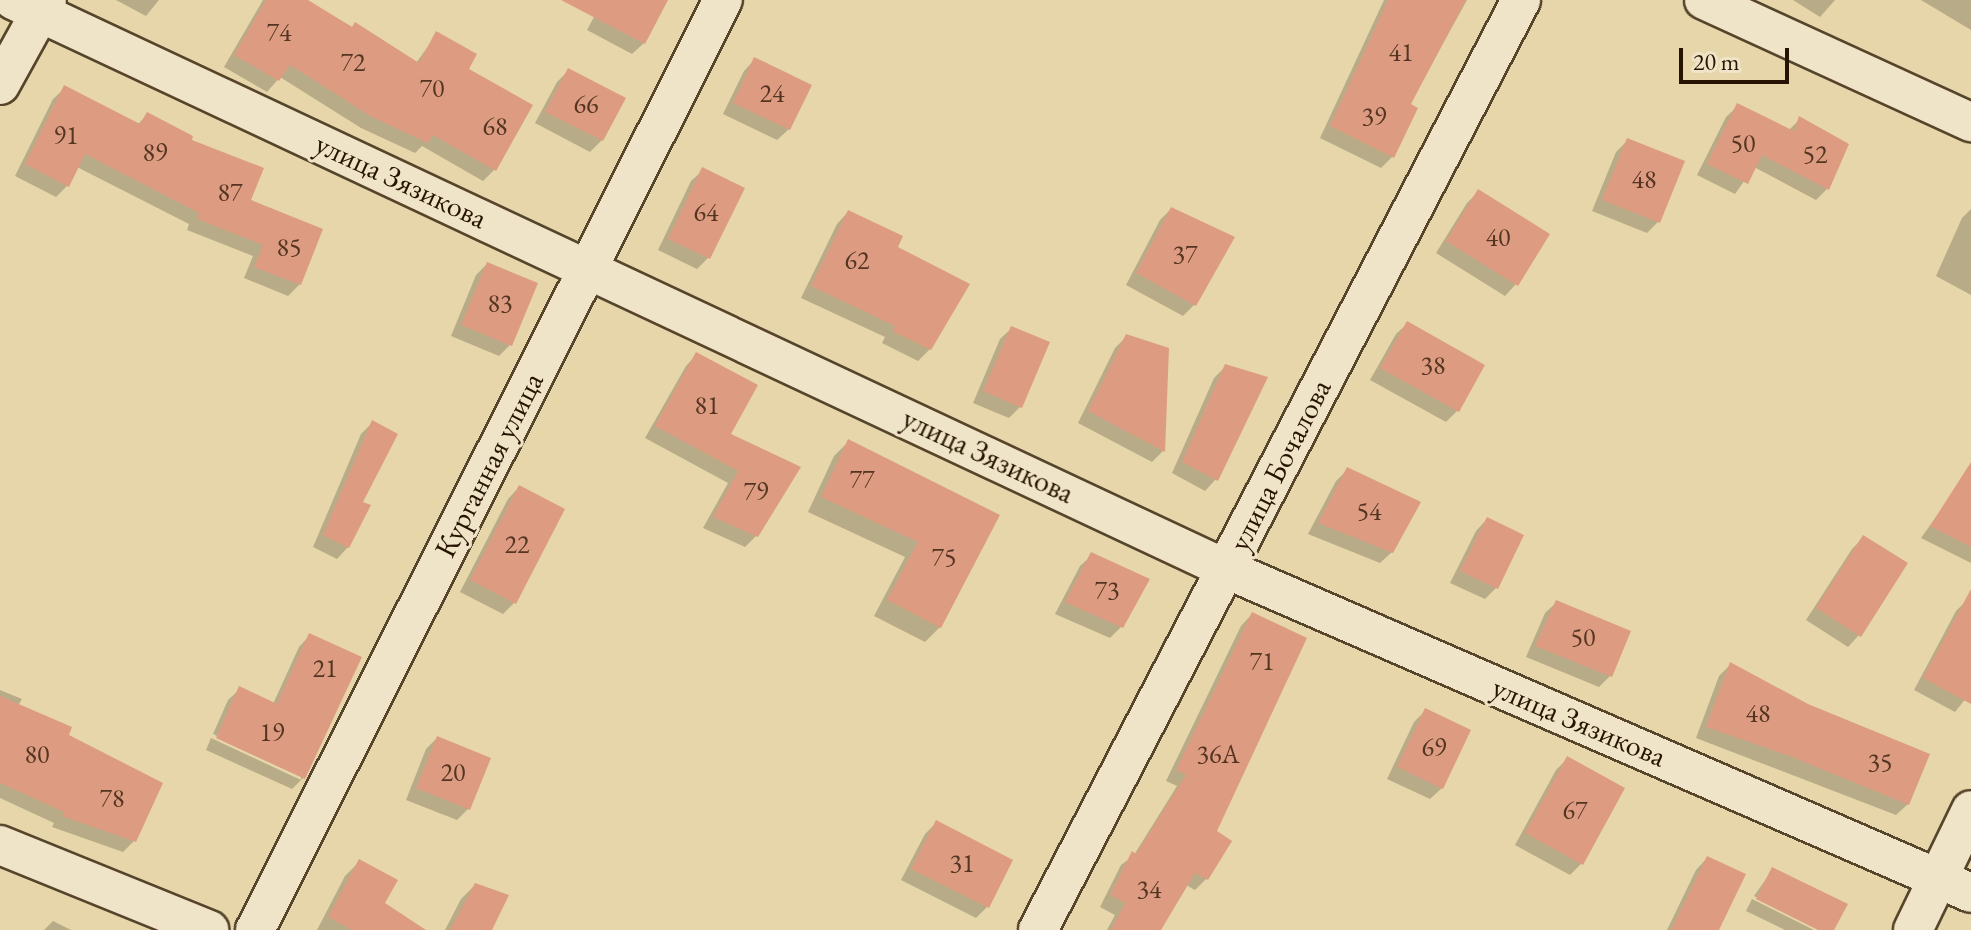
<!DOCTYPE html>
<html>
<head>
<meta charset="utf-8">
<style>
	body { margin:0 }
	#map { position:relative; width:1971px; height:930px; overflow:hidden; background:#e6d6a9; font-family:"EB Garamond",serif }
	div>[style] { position:absolute }
	.shadow>* { inset:0; background:#0003 }
	.building>* { inset:0; background:#dd9c82 }
	.roads { filter:drop-shadow(2px 0 #56442b) drop-shadow(-2px 0 #56442b) drop-shadow(0 2px #56442b) drop-shadow(0 -2px #56442b) }
	.minor>* { height:38px; margin:-19px; padding:0 19px; transform-origin:19px; border-radius:19px; background:#efe4c7 }
	span { translate:-50% -50%; white-space:nowrap; text-align:center; line-height:1.15; -webkit-text-stroke:6px #efe4c7; paint-order:stroke }
	.number-label { font-size:26px; color:#543521 }
	.number-label span { -webkit-text-stroke-width:0 }
	.street-label { font-size:30px; color:#261301 }
	.scale { position:absolute; left:1679px; top:48px; width:110px; height:36px; box-sizing:border-box; border:4px solid #261301; border-top:0; padding-left:10px; font-size:24px; line-height:28px; white-space:nowrap; color:#261301; -webkit-text-stroke:6px #efe4c7; paint-order:stroke }
</style>
</head>
<body>
<div id="map">
	<div class="shadow">
		<div style="clip-path:polygon(116px 0,159px 0,146px 16px)"></div>
		<div style="clip-path:polygon(263px 0,304px 0,416px 63px,437px 34px,466px 69px,494px 170px,483px 181px,422px 146px,415px 153px,361px 128px,280px 77px,267px 92px,224px 67px)"></div>
		<div style="clip-path:polygon(603px 0,659px 0,644px 43px,632px 54px,587px 30px)"></div>
		<div style="clip-path:polygon(1384px 0,1467px 0,1409px 105px,1392px 157px,1381px 168px,1320px 138px)"></div>
		<div style="clip-path:polygon(1793px 0,1835px 0,1820px 17px)"></div>
		<div style="clip-path:polygon(1921px 0,1971px 0,1971px 30px)"></div>
		<div style="clip-path:polygon(755px 59px,789px 129px,777px 140px,723px 114px,744px 71px)"></div>
		<div style="clip-path:polygon(568px 71px,602px 140px,590px 152px,535px 123px,557px 82px)"></div>
		<div style="clip-path:polygon(65px 88px,137px 125px,147px 115px,248px 202px,300px 284px,288px 296px,244px 278px,253px 256px,187px 230px,189px 224px,77px 167px,67px 186px,56px 197px,15px 176px,53px 99px)"></div>
		<div style="clip-path:polygon(1738px 106px,1788px 131px,1800px 119px,1827px 189px,1816px 200px,1754px 167px,1735px 194px,1697px 175px,1726px 117px)"></div>
		<div style="clip-path:polygon(1627px 141px,1659px 221px,1647px 233px,1592px 211px,1616px 152px)"></div>
		<div style="clip-path:polygon(703px 170px,708px 258px,697px 269px,658px 250px,691px 181px)"></div>
		<div style="clip-path:polygon(1478px 192px,1516px 284px,1505px 296px,1436px 253px,1467px 203px)"></div>
		<div style="clip-path:polygon(1171px 209px,1194px 305px,1183px 316px,1126px 285px,1160px 220px)"></div>
		<div style="clip-path:polygon(1971px 209px,1971px 295px,1936px 276px,1962px 218px)"></div>
		<div style="clip-path:polygon(848px 212px,930px 349px,918px 361px,882px 343px,885px 337px,801px 298px,837px 224px)"></div>
		<div style="clip-path:polygon(487px 264px,510px 345px,499px 356px,451px 336px,476px 275px)"></div>
		<div style="clip-path:polygon(1408px 323px,1483px 366px,1457px 411px,1446px 422px,1370px 380px,1396px 334px)"></div>
		<div style="clip-path:polygon(1012px 328px,1021px 406px,1009px 418px,973px 403px,1000px 339px)"></div>
		<div style="clip-path:polygon(1126px 337px,1167px 349px,1163px 451px,1152px 462px,1078px 423px,1115px 348px)"></div>
		<div style="clip-path:polygon(697px 354px,729px 435px,756px 536px,745px 547px,703px 528px,728px 483px,645px 438px,686px 366px)"></div>
		<div style="clip-path:polygon(1226px 366px,1216px 479px,1205px 491px,1172px 473px,1214px 378px)"></div>
		<div style="clip-path:polygon(372px 423px,360px 503px,348px 547px,337px 559px,313px 547px,361px 434px)"></div>
		<div style="clip-path:polygon(849px 441px,998px 516px,940px 627px,925px 642px,874px 616px,905px 557px,808px 512px,834px 456px)"></div>
		<div style="clip-path:polygon(1348px 469px,1392px 552px,1380px 563px,1308px 534px,1336px 481px)"></div>
		<div style="clip-path:polygon(519px 487px,514px 603px,503px 614px,460px 592px,508px 499px)"></div>
		<div style="clip-path:polygon(1956px 489px,1971px 496px,1971px 563px,1921px 538px)"></div>
		<div style="clip-path:polygon(1487px 519px,1496px 588px,1485px 599px,1450px 583px,1476px 531px)"></div>
		<div style="clip-path:polygon(1863px 538px,1859px 635px,1848px 647px,1806px 620px,1852px 549px)"></div>
		<div style="clip-path:polygon(1092px 555px,1121px 627px,1110px 638px,1055px 614px,1080px 566px)"></div>
		<div style="clip-path:polygon(1967px 600px,1971px 602px,1971px 692px,1955px 712px,1914px 690px,1956px 611px)"></div>
		<div style="clip-path:polygon(1557px 602px,1610px 676px,1599px 687px,1526px 657px,1545px 613px)"></div>
		<div style="clip-path:polygon(1252px 614px,1214px 832px,1229px 841px,1206px 879px,1195px 890px,1186px 885px,1159px 930px,1107px 930px,1115px 915px,1100px 907px,1121px 865px,1134px 855px,1177px 786px,1166px 781px,1241px 626px)"></div>
		<div style="clip-path:polygon(310px 635px,303px 778px,292px 789px,206px 750px,211px 738px,301px 780px,301px 775px,213px 734px,228px 700px,240px 689px,273px 704px,299px 647px)"></div>
		<div style="clip-path:polygon(1730px 665px,1908px 804px,1896px 815px,1696px 738px,1719px 676px)"></div>
		<div style="clip-path:polygon(0 690px,22px 699px,18px 706px,66px 736px,134px 841px,123px 852px,52px 827px,54px 823px,0 798px)"></div>
		<div style="clip-path:polygon(1425px 711px,1442px 788px,1430px 799px,1387px 779px,1414px 722px)"></div>
		<div style="clip-path:polygon(437px 738px,468px 809px,457px 820px,406px 800px,426px 749px)"></div>
		<div style="clip-path:polygon(1567px 759px,1622px 789px,1581px 864px,1570px 875px,1515px 845px,1556px 770px)"></div>
		<div style="clip-path:polygon(936px 823px,987px 907px,976px 918px,901px 880px,925px 834px)"></div>
		<div style="clip-path:polygon(1707px 858px,1717px 930px,1667px 930px,1696px 870px)"></div>
		<div style="clip-path:polygon(359px 862px,383px 904px,423px 930px,317px 930px,345px 876px)"></div>
		<div style="clip-path:polygon(1773px 869px,1832px 930px,1823px 930px,1754px 896px)"></div>
		<div style="clip-path:polygon(475px 885px,490px 930px,445px 930px,461px 899px)"></div>
		<div style="clip-path:polygon(1752px 899px,1814px 930px,1785px 930px,1746px 911px)"></div>
		<div style="clip-path:polygon(53px 921px,71px 930px,44px 930px)"></div>
	</div>
	<div class="building">
		<div style="clip-path:polygon(266px 0,308px 0,352px 27px,355px 22px,419px 63px,436px 31px,477px 54px,469px 69px,533px 105px,496px 171px,433px 135px,428px 143px,372px 117px,290px 65px,279px 81px,234px 55px)"></div>
		<div style="clip-path:polygon(561px 0,668px 0,645px 44px)"></div>
		<div style="clip-path:polygon(1388px 0,1466px 0,1411px 104px,1418px 108px,1394px 158px,1330px 126px)"></div>
		<div style="clip-path:polygon(754px 57px,812px 85px,790px 130px,733px 103px)"></div>
		<div style="clip-path:polygon(568px 68px,626px 98px,603px 141px,545px 112px)"></div>
		<div style="clip-path:polygon(64px 85px,140px 124px,147px 112px,193px 136px,192px 140px,264px 168px,251px 200px,323px 229px,301px 285px,254px 267px,263px 245px,197px 219px,199px 213px,85px 154px,69px 187px,25px 164px)"></div>
		<div style="clip-path:polygon(1737px 103px,1794px 131px,1799px 116px,1849px 144px,1829px 190px,1762px 155px,1748px 184px,1707px 164px)"></div>
		<div style="clip-path:polygon(1627px 138px,1685px 161px,1660px 223px,1602px 200px)"></div>
		<div style="clip-path:polygon(702px 167px,745px 188px,710px 259px,668px 239px)"></div>
		<div style="clip-path:polygon(1478px 189px,1550px 234px,1518px 286px,1446px 241px)"></div>
		<div style="clip-path:polygon(1171px 207px,1235px 237px,1196px 306px,1136px 273px)"></div>
		<div style="clip-path:polygon(848px 210px,903px 236px,898px 247px,970px 284px,931px 350px,892px 331px,895px 326px,811px 286px)"></div>
		<div style="clip-path:polygon(487px 262px,538px 283px,512px 346px,461px 325px)"></div>
		<div style="clip-path:polygon(1407px 321px,1485px 365px,1459px 412px,1380px 368px)"></div>
		<div style="clip-path:polygon(1011px 326px,1050px 342px,1022px 408px,983px 391px)"></div>
		<div style="clip-path:polygon(1126px 334px,1169px 348px,1165px 452px,1088px 411px)"></div>
		<div style="clip-path:polygon(696px 352px,758px 385px,731px 434px,801px 467px,758px 537px,713px 517px,738px 471px,655px 426px)"></div>
		<div style="clip-path:polygon(1225px 364px,1268px 377px,1218px 481px,1182px 462px)"></div>
		<div style="clip-path:polygon(372px 420px,398px 434px,363px 502px,371px 505px,349px 548px,323px 535px)"></div>
		<div style="clip-path:polygon(848px 439px,1000px 515px,941px 628px,887px 600px,918px 542px,821px 497px)"></div>
		<div style="clip-path:polygon(1971px 462px,1971px 547px,1930px 526px)"></div>
		<div style="clip-path:polygon(1347px 467px,1421px 502px,1393px 553px,1318px 523px)"></div>
		<div style="clip-path:polygon(519px 485px,565px 509px,516px 604px,470px 580px)"></div>
		<div style="clip-path:polygon(1487px 517px,1524px 535px,1498px 589px,1460px 571px)"></div>
		<div style="clip-path:polygon(1863px 535px,1908px 563px,1861px 637px,1816px 608px)"></div>
		<div style="clip-path:polygon(1091px 552px,1150px 579px,1123px 628px,1065px 602px)"></div>
		<div style="clip-path:polygon(1971px 589px,1971px 704px,1923px 678px)"></div>
		<div style="clip-path:polygon(1556px 600px,1631px 631px,1612px 677px,1535px 646px)"></div>
		<div style="clip-path:polygon(1252px 612px,1307px 638px,1217px 831px,1232px 841px,1208px 880px,1195px 873px,1161px 930px,1111px 930px,1125px 903px,1110px 895px,1132px 851px,1136px 854px,1186px 775px,1176px 770px)"></div>
		<div style="clip-path:polygon(309px 633px,362px 657px,305px 779px,216px 738px,239px 686px,277px 704px)"></div>
		<div style="clip-path:polygon(1730px 662px,1808px 704px,1930px 754px,1909px 805px,1792px 757px,1706px 727px)"></div>
		<div style="clip-path:polygon(0 696px,72px 727px,69px 735px,163px 783px,136px 842px,62px 816px,64px 812px,0 783px)"></div>
		<div style="clip-path:polygon(1425px 708px,1471px 730px,1443px 789px,1397px 767px)"></div>
		<div style="clip-path:polygon(437px 736px,491px 758px,470px 810px,416px 788px)"></div>
		<div style="clip-path:polygon(1567px 756px,1625px 788px,1583px 865px,1525px 833px)"></div>
		<div style="clip-path:polygon(936px 820px,1013px 860px,989px 908px,911px 869px)"></div>
		<div style="clip-path:polygon(1707px 856px,1746px 874px,1719px 930px,1671px 930px)"></div>
		<div style="clip-path:polygon(359px 859px,398px 880px,385px 903px,426px 930px,352px 930px,328px 917px)"></div>
		<div style="clip-path:polygon(1772px 867px,1848px 904px,1834px 930px,1818px 930px,1756px 899px)"></div>
		<div style="clip-path:polygon(475px 883px,509px 895px,492px 930px,450px 930px)"></div>
	</div>
	<div class="roads">
		<div class="minor">
			<div style="left:13px;top:0;width:1340px;rotate:25.13deg"></div>
			<div style="left:1226px;top:569px;width:812px;rotate:23.5deg"></div>
			<div style="left:1704px;top:0;width:294px;rotate:24.6deg"></div>
			<div style="left:0;top:85px;width:97px;rotate:-61.1deg"></div>
			<div style="left:0;top:845px;width:226px;rotate:22.1deg"></div>
			<div style="left:255px;top:930px;width:1041px;rotate:-63.29deg"></div>
			<div style="left:1038px;top:930px;width:1048px;rotate:-62.55deg"></div>
			<div style="left:1913px;top:930px;width:133px;rotate:-64.2deg"></div>
		</div>
	</div>
	<div class="number-label">
		<span style="left:279px;top:33px">74</span>
		<span style="left:1401px;top:53px">41</span>
		<span style="left:353px;top:63px">72</span>
		<span style="left:432px;top:89px">70</span>
		<span style="left:772px;top:94px">24</span>
		<span style="left:586px;top:105px">66</span>
		<span style="left:1374px;top:117px">39</span>
		<span style="left:495px;top:127px">68</span>
		<span style="left:66px;top:136px">91</span>
		<span style="left:1743px;top:144px">50</span>
		<span style="left:155px;top:153px">89</span>
		<span style="left:1815px;top:155px">52</span>
		<span style="left:1644px;top:180px">48</span>
		<span style="left:230px;top:193px">87</span>
		<span style="left:706px;top:213px">64</span>
		<span style="left:1498px;top:238px">40</span>
		<span style="left:289px;top:248px">85</span>
		<span style="left:1185px;top:255px">37</span>
		<span style="left:857px;top:261px">62</span>
		<span style="left:500px;top:304px">83</span>
		<span style="left:1433px;top:366px">38</span>
		<span style="left:707px;top:406px">81</span>
		<span style="left:862px;top:480px">77</span>
		<span style="left:756px;top:492px">79</span>
		<span style="left:1369px;top:512px">54</span>
		<span style="left:517px;top:545px">22</span>
		<span style="left:944px;top:558px">75</span>
		<span style="left:1107px;top:591px">73</span>
		<span style="left:1583px;top:638px">50</span>
		<span style="left:1262px;top:662px">71</span>
		<span style="left:325px;top:669px">21</span>
		<span style="left:1758px;top:714px">48</span>
		<span style="left:272px;top:733px">19</span>
		<span style="left:1434px;top:748px">69</span>
		<span style="left:37px;top:755px">80</span>
		<span style="left:1218px;top:755px">36А</span>
		<span style="left:1880px;top:763px">35</span>
		<span style="left:453px;top:773px">20</span>
		<span style="left:112px;top:799px">78</span>
		<span style="left:1575px;top:811px">67</span>
		<span style="left:962px;top:864px">31</span>
		<span style="left:1149px;top:890px">34</span>
	</div>
	<div class="street-label">
		<span style="left:401px;top:181px;rotate:25deg">улица Зязикова</span>
		<span style="left:988px;top:456px;rotate:25deg">улица Зязикова</span>
		<span style="left:489px;top:465px;rotate:-63deg">Курганная улица</span>
		<span style="left:1280px;top:465px;rotate:-63deg">улица Бочалова</span>
		<span style="left:1579px;top:722px;rotate:23deg">улица Зязикова</span>
	</div>
	<div class="scale">20 m</div>
</div>
</body>
</html>
